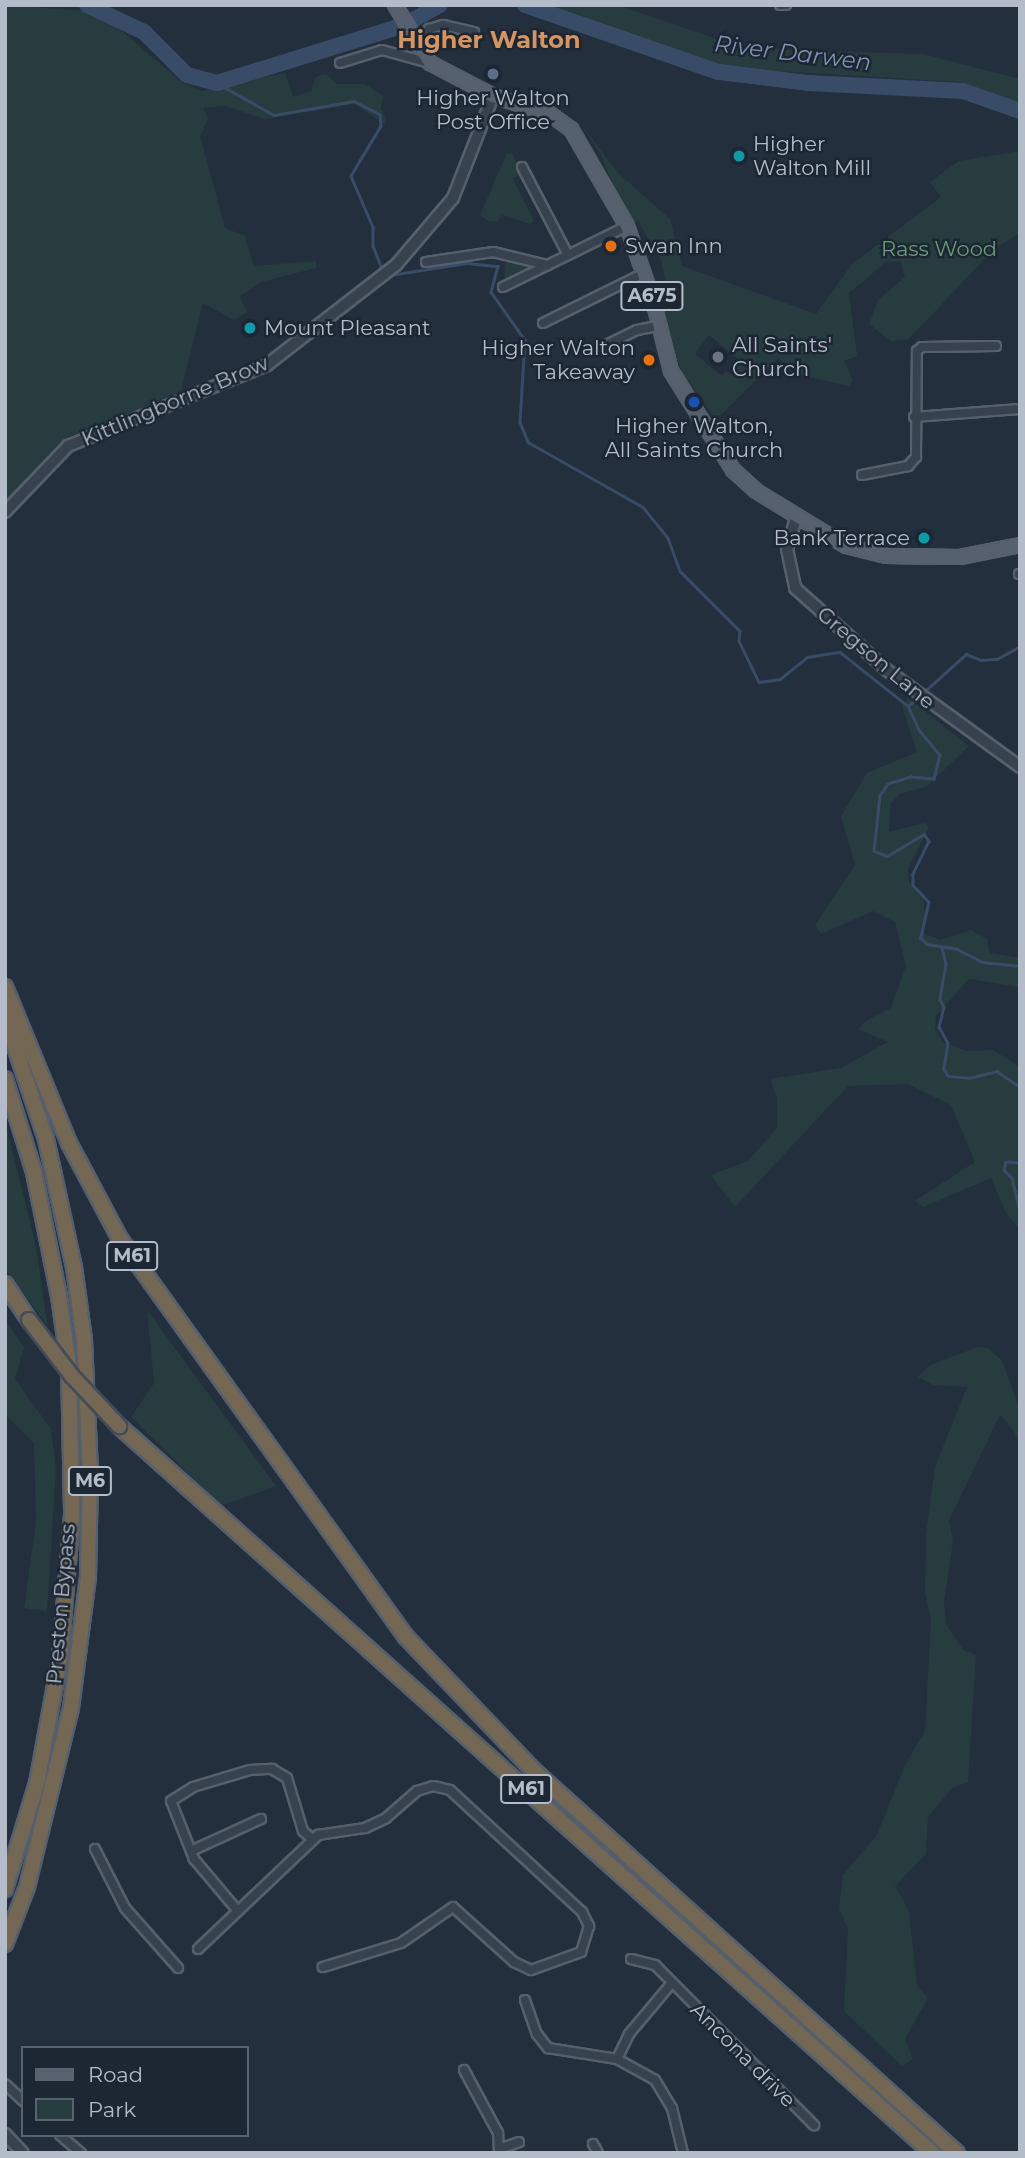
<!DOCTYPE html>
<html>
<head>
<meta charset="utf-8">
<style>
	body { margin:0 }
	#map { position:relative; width:1025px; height:2158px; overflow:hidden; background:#242f3e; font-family:Montserrat,sans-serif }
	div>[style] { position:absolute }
	.green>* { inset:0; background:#263c3f }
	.stream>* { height:2.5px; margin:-1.25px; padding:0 1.25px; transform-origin:1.25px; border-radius:1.25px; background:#394c67 }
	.river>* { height:16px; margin:-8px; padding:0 8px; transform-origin:8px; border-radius:8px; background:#394c67 }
	.roads { filter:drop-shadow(2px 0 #565f6c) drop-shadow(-2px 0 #565f6c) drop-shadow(0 2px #565f6c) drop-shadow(0 -2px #565f6c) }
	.minor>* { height:8px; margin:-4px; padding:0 4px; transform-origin:4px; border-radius:4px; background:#38414e }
	.tertiary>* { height:10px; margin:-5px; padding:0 5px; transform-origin:5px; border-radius:5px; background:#38414e }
	.primary>* { height:12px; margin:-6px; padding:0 6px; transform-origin:6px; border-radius:6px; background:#56606e }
	.motorway>* { height:14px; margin:-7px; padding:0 7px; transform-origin:7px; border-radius:7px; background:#746855 }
	.bridges { filter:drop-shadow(2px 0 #434c59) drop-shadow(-2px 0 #434c59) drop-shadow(0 2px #434c59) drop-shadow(0 -2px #434c59) }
	.motorway-bridge>* { height:14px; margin:-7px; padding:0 7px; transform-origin:7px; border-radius:7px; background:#746855 }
	.dots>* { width:19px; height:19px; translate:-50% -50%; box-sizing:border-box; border:4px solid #1d2633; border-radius:50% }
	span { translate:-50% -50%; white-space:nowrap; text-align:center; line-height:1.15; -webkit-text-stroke:5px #1d2633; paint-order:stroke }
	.shield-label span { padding:2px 5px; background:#1d2633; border:2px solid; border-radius:5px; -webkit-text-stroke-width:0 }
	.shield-label { font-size:19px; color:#b4bcc9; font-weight:700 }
	.poi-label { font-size:21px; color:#b4bcc9 }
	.left { translate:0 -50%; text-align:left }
	.right { translate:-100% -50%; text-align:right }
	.park-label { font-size:21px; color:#6b9a76 }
	.street-label { font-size:21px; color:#b4bcc9 }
	.water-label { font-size:23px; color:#7c92b1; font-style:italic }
	.quarter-label { font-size:24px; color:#d59563; font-weight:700 }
	.frame { position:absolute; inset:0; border:7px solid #b4bcc9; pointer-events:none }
	.legend { position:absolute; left:21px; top:2046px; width:228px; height:91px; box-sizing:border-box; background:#1d2633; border:2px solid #59626f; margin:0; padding:9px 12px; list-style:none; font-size:21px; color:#b4bcc9 }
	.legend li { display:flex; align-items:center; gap:14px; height:35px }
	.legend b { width:35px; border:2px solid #59626f }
</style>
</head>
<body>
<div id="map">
	<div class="green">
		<div style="clip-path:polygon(5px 5px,86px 11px,121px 30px,180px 81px,201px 91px,285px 73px,293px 97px,311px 91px,316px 77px,326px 74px,337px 84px,365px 84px,383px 96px,381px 108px,386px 121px,385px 124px,354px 104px,265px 119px,225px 106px,203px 108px,208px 119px,200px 136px,225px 228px,245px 236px,254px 266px,316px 261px,316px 268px,261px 282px,240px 296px,247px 312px,234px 320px,203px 303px,181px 391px,68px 437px,5px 501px)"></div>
		<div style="clip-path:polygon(539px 5px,617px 5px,723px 41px,788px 50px,923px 54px,1020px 79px,1020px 103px,960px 82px,722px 68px)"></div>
		<div style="clip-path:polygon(evenodd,583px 127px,619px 174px,670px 219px,682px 266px,816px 314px,852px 264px,941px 197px,930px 182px,959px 161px,1020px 151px,1020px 233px,993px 250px,909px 339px,891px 341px,869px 324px,878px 300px,905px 277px,900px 261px,886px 262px,849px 293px,857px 356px,844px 361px,853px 380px,849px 386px,795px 374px,778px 358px,716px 420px,683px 375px,670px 342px,659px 292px,667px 289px,661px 260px,638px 221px,629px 224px,601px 155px,583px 127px,709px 335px,741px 361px,731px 374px,726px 371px,722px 376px,695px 354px,709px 335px)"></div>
		<div style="clip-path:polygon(507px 153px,513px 154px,520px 174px,513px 179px,534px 221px,530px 224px,502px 215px,498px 221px,490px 222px,480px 215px)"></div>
		<div style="clip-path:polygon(506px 260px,537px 267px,504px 283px)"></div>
		<div style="clip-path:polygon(908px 698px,969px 746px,926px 787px,899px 794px,891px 804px,889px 832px,925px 823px,929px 827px,908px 869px,909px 882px,924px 901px,925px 934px,940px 940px,971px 930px,987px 939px,990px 953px,1020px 958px,1020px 987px,969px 979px,936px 1016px,935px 1029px,943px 1042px,967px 1051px,993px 1050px,1020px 1067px,1020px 1229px,1007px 1215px,991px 1178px,923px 1207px,915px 1201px,975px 1162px,951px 1105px,908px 1084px,848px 1086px,735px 1207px,711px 1175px,748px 1161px,777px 1128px,777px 1098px,770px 1079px,841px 1068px,888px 1042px,858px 1029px,867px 1020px,891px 1008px,906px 966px,895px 922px,873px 911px,821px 934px,815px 925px,855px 865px,841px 816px,867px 773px,917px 752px,902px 707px)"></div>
		<div style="clip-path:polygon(5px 1122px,35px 1242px,48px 1327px,5px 1269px)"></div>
		<div style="clip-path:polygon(147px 1310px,276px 1486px,221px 1506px,131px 1417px,154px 1383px)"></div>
		<div style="clip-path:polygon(5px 1320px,24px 1347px,15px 1379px,51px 1429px,56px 1470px,47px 1611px,24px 1608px,36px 1522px,34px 1443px,5px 1414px)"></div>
		<div style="clip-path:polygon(978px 1347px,988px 1348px,1002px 1361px,1020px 1410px,1020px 1447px,1014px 1431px,1000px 1415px,949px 1520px,953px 1541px,944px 1602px,946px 1624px,963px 1650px,976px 1655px,968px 1782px,952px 1788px,928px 1817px,926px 1854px,895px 1886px,909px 1911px,917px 1986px,928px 1998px,905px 2039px,913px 2059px,902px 2066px,844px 2011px,848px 1929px,839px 1908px,843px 1875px,877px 1835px,905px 1765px,925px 1731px,931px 1619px,925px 1593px,926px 1534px,935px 1467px,967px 1387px,934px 1385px,918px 1377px,930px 1365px)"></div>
	</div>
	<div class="stream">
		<div style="left:217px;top:83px;width:65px;rotate:29.3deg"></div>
		<div style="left:274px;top:115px;width:81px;rotate:-9.9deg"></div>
		<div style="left:354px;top:101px;width:29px;rotate:27deg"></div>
		<div style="left:380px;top:114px;width:12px;rotate:85deg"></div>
		<div style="left:381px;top:126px;width:58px;rotate:121deg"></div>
		<div style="left:351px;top:176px;width:56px;rotate:66.7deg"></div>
		<div style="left:373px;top:227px;width:19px;rotate:90deg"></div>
		<div style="left:373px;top:246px;width:29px;rotate:68deg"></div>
		<div style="left:390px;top:275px;width:78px;rotate:-8.9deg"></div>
		<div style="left:467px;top:263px;width:31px;rotate:6deg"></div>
		<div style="left:498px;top:266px;width:27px;rotate:105deg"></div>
		<div style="left:491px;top:292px;width:59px;rotate:54.7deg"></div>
		<div style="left:525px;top:340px;width:82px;rotate:93.5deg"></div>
		<div style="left:520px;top:422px;width:22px;rotate:68deg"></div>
		<div style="left:528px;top:442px;width:132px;rotate:29.5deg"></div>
		<div style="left:643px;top:507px;width:40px;rotate:51deg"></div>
		<div style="left:668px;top:538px;width:35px;rotate:70deg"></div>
		<div style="left:680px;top:571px;width:85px;rotate:45deg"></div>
		<div style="left:740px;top:631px;width:10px;rotate:96deg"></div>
		<div style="left:739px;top:641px;width:46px;rotate:64deg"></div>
		<div style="left:759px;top:682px;width:21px;rotate:-8deg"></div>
		<div style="left:780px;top:679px;width:35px;rotate:-39deg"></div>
		<div style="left:807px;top:657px;width:33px;rotate:-9deg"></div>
		<div style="left:840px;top:652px;width:87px;rotate:38.5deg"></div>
		<div style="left:908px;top:706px;width:26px;rotate:65deg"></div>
		<div style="left:919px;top:730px;width:33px;rotate:50deg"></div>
		<div style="left:940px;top:755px;width:25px;rotate:104deg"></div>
		<div style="left:934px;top:779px;width:23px;rotate:-175deg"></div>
		<div style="left:911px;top:777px;width:24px;rotate:163deg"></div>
		<div style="left:888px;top:784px;width:14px;rotate:124deg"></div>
		<div style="left:880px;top:796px;width:55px;rotate:96.2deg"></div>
		<div style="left:874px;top:851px;width:14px;rotate:21deg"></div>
		<div style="left:887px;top:856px;width:43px;rotate:-30.7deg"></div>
		<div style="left:924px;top:834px;width:9px;rotate:54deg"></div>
		<div style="left:929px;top:841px;width:37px;rotate:116deg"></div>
		<div style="left:913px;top:874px;width:11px;rotate:90deg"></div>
		<div style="left:913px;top:885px;width:23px;rotate:47deg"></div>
		<div style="left:929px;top:902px;width:37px;rotate:103deg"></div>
		<div style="left:921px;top:938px;width:8px;rotate:45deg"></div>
		<div style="left:927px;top:944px;width:30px;rotate:9deg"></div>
		<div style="left:957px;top:949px;width:28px;rotate:27deg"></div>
		<div style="left:982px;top:962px;width:38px;rotate:6deg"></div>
		<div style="left:924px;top:692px;width:57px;rotate:-42.1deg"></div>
		<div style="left:966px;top:654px;width:16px;rotate:22deg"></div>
		<div style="left:981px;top:660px;width:16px;rotate:-4deg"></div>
		<div style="left:997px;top:659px;width:26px;rotate:-29deg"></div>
		<div style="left:908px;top:706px;width:14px;rotate:-39deg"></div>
		<div style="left:942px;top:948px;width:16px;rotate:76deg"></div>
		<div style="left:946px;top:964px;width:36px;rotate:100deg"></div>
		<div style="left:940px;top:999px;width:9px;rotate:63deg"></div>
		<div style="left:944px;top:1007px;width:21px;rotate:104deg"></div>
		<div style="left:939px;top:1027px;width:18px;rotate:61deg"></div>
		<div style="left:948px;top:1043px;width:26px;rotate:99deg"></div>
		<div style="left:944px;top:1069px;width:8px;rotate:60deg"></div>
		<div style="left:948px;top:1076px;width:21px;rotate:5deg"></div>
		<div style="left:969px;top:1078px;width:29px;rotate:-14deg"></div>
		<div style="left:997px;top:1071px;width:28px;rotate:35deg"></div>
		<div style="left:1020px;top:1163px;width:14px;rotate:-176deg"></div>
		<div style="left:1006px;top:1162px;width:8px;rotate:104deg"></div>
		<div style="left:1004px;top:1170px;width:11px;rotate:45deg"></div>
		<div style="left:1012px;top:1178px;width:34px;rotate:76deg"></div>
	</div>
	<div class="river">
		<div style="left:87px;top:5px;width:63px;rotate:25.3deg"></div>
		<div style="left:144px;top:32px;width:61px;rotate:45deg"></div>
		<div style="left:187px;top:75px;width:31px;rotate:15deg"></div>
		<div style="left:217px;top:83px;width:196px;rotate:-17.2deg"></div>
		<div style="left:404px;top:25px;width:41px;rotate:-29.1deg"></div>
		<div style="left:525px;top:5px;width:205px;rotate:19.1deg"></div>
		<div style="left:719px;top:72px;width:91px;rotate:7deg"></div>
		<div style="left:809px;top:83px;width:154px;rotate:3deg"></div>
		<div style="left:963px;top:91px;width:60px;rotate:19.3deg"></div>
	</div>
	<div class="roads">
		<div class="minor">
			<div style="left:780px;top:5px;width:6px"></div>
			<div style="left:417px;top:46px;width:21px;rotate:-55deg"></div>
			<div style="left:429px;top:29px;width:15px;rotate:-16deg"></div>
			<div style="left:443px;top:25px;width:32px;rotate:13deg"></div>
			<div style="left:340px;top:63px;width:44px;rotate:-17.2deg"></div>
			<div style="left:382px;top:50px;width:50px;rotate:15.2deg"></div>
			<div style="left:522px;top:167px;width:99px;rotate:62.4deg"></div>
			<div style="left:426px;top:262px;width:68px;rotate:-8.5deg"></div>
			<div style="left:493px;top:252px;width:56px;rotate:13.5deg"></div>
			<div style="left:503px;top:287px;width:138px;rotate:-26.2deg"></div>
			<div style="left:543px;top:323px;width:110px;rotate:-26.3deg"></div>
			<div style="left:598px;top:349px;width:43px;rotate:-26deg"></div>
			<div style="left:637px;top:330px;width:21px;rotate:-11deg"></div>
			<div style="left:914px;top:417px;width:106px;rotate:-4.3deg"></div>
			<div style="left:862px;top:475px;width:47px;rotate:-11.1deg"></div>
			<div style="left:908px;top:466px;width:12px;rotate:-48deg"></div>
			<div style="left:916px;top:457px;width:106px;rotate:-89.5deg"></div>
			<div style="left:917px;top:351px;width:6px;rotate:-39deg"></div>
			<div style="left:922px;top:347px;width:74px;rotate:-0.8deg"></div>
			<div style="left:1019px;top:574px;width:1px"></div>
			<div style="left:95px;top:1849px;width:66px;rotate:63deg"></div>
			<div style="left:125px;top:1908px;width:80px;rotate:48.5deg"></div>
			<div style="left:191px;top:1851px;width:77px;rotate:-24.6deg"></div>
			<div style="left:237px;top:1910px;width:67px;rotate:-130.1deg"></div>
			<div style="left:194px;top:1859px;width:62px;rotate:-111.6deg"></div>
			<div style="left:171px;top:1801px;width:26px;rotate:-32deg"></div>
			<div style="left:193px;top:1787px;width:59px;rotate:-16.6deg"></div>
			<div style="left:250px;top:1770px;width:22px;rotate:-3deg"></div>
			<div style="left:272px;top:1769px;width:17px;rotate:31deg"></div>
			<div style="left:287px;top:1778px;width:55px;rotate:73.2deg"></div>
			<div style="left:303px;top:1831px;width:12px;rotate:42deg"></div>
			<div style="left:198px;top:1949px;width:166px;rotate:-43.5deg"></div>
			<div style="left:318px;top:1835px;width:48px;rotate:-8.5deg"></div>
			<div style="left:365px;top:1828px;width:23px;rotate:-25deg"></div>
			<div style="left:386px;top:1818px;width:41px;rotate:-41.1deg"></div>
			<div style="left:417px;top:1791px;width:17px;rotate:-17deg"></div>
			<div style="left:433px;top:1786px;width:17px;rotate:13deg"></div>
			<div style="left:450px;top:1790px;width:180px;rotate:42.7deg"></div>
			<div style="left:582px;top:1912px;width:16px;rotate:63deg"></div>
			<div style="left:589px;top:1926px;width:27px;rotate:107deg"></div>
			<div style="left:581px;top:1952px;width:53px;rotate:160.2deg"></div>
			<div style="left:531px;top:1970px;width:19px;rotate:-155deg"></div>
			<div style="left:514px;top:1962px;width:82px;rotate:-138deg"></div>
			<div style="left:453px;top:1907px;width:63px;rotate:145.3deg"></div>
			<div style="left:401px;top:1943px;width:82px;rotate:162.9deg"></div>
			<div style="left:631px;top:1959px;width:25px;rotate:14deg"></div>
			<div style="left:655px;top:1965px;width:226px;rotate:45.2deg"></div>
			<div style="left:525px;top:2000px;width:36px;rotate:71deg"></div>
			<div style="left:537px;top:2034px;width:18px;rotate:52deg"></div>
			<div style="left:548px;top:2048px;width:70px;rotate:9.1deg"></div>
			<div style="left:617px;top:2059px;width:43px;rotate:28.9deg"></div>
			<div style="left:655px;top:2080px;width:33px;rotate:59deg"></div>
			<div style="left:672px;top:2108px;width:46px;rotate:76.3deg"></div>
			<div style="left:617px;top:2059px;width:28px;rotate:-64deg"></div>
			<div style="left:629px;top:2034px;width:65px;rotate:-50deg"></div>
			<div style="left:464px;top:2070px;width:72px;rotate:61.6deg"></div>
			<div style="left:498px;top:2133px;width:20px;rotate:87deg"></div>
			<div style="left:5px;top:2084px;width:25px;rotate:43deg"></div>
			<div style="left:60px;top:2135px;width:28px;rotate:41deg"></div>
			<div style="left:593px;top:2144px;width:10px;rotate:61deg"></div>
			<div style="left:502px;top:2148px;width:18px;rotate:-19deg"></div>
		</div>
		<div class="tertiary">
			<div style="left:5px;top:512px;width:91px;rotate:-46.3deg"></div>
			<div style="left:68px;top:446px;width:215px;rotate:-22.1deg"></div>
			<div style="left:267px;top:365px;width:163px;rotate:-37.8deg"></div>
			<div style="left:396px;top:265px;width:88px;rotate:-49.6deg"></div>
			<div style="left:453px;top:198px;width:110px;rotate:-68.6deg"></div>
			<div style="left:796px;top:518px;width:32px;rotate:106deg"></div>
			<div style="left:787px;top:549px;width:40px;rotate:78deg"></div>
			<div style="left:795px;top:588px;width:125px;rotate:41.7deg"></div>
			<div style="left:888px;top:671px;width:163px;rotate:36deg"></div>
			<div style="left:5px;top:2134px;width:26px;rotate:47deg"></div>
		</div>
		<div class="primary">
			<div style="left:395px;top:5px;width:68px;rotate:58.9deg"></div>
			<div style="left:430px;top:63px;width:71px;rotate:27.6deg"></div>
			<div style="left:493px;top:96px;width:60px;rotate:17.5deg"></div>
			<div style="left:550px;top:114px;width:26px;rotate:36deg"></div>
			<div style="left:571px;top:129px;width:112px;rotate:60deg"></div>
			<div style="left:627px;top:226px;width:78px;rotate:70.6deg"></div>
			<div style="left:653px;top:300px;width:73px;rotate:75.8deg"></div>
			<div style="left:671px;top:371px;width:117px;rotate:57.9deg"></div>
			<div style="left:733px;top:470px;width:31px;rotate:42deg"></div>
			<div style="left:756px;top:491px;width:105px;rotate:31.4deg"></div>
			<div style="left:846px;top:546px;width:41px;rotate:14deg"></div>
			<div style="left:886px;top:556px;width:74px;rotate:0.8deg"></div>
			<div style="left:960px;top:557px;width:61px;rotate:-11.3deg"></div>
		</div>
		<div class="motorway">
			<div style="left:5px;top:987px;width:169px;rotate:67.7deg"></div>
			<div style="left:69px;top:1143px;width:109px;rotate:62deg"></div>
			<div style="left:120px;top:1239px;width:490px;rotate:54.3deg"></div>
			<div style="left:406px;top:1637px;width:181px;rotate:46.3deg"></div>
			<div style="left:531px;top:1768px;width:574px;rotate:42.11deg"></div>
			<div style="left:5px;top:1017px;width:129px;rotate:71.4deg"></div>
			<div style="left:46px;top:1139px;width:131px;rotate:77.7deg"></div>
			<div style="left:74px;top:1267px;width:74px;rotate:82.2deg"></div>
			<div style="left:84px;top:1340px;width:134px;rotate:87.4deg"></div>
			<div style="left:90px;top:1474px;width:103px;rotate:91.1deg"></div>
			<div style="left:88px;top:1577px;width:132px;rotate:97.4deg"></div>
			<div style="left:71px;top:1708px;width:184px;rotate:103.8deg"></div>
			<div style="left:27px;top:1887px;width:61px;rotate:111.1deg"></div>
			<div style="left:5px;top:1079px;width:97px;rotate:72.7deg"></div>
			<div style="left:34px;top:1172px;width:126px;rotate:78.6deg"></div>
			<div style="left:59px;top:1296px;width:71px;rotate:81.9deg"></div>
			<div style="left:69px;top:1366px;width:149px;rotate:88.8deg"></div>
			<div style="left:72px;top:1515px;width:144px;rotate:94.8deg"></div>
			<div style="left:60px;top:1658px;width:127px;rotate:100.4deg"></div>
			<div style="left:37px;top:1783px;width:111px;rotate:106.8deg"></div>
			<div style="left:5px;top:1284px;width:43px;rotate:56.3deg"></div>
			<div style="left:119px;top:1426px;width:1091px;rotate:41.8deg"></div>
		</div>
	</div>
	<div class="bridges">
		<div class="motorway-bridge">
			<div style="left:29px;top:1320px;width:71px;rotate:52.5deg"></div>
			<div style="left:72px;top:1376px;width:69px;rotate:46.8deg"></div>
		</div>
	</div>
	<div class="dots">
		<div style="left:493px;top:74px;background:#5c6f8a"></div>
		<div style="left:739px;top:156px;background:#0f9aa8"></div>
		<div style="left:611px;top:246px;background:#e8710a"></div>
		<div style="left:250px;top:328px;background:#0f9aa8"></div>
		<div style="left:718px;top:357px;background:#6b7280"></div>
		<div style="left:649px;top:360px;background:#e8710a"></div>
		<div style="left:694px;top:402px;background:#1a4fb4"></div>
		<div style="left:924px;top:538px;background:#0f9aa8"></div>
	</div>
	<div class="shield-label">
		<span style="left:652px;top:296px">A675</span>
		<span style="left:132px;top:1256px">M61</span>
		<span style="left:90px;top:1481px">M6</span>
		<span style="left:526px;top:1789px">M61</span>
	</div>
	<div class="poi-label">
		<span style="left:493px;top:110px">Higher Walton<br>Post Office</span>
		<span class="left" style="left:753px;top:156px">Higher<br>Walton Mill</span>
		<span class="left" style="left:625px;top:246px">Swan Inn</span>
		<span class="left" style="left:264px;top:328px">Mount Pleasant</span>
		<span class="left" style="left:732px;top:357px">All Saints'<br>Church</span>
		<span class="right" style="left:635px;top:360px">Higher Walton<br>Takeaway</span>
		<span style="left:694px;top:438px">Higher Walton,<br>All Saints Church</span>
		<span class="right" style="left:910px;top:538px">Bank Terrace</span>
	</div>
	<div class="park-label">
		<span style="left:939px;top:249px">Rass Wood</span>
	</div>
	<div class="street-label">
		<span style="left:175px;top:401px;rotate:-23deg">Kittlingborne Brow</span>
		<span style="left:876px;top:658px;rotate:40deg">Gregson Lane</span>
		<span style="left:61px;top:1604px;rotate:-85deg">Preston Bypass</span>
		<span style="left:743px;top:2055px;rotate:45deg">Ancona drive</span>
	</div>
	<div class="water-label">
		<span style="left:793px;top:53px;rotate:7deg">River Darwen</span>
	</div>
	<div class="quarter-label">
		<span style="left:489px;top:40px">Higher Walton</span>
	</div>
	<div class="frame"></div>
	<ul class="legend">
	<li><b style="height:9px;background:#56606e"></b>Road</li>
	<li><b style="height:19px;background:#263c3f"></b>Park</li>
	</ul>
</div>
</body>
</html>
